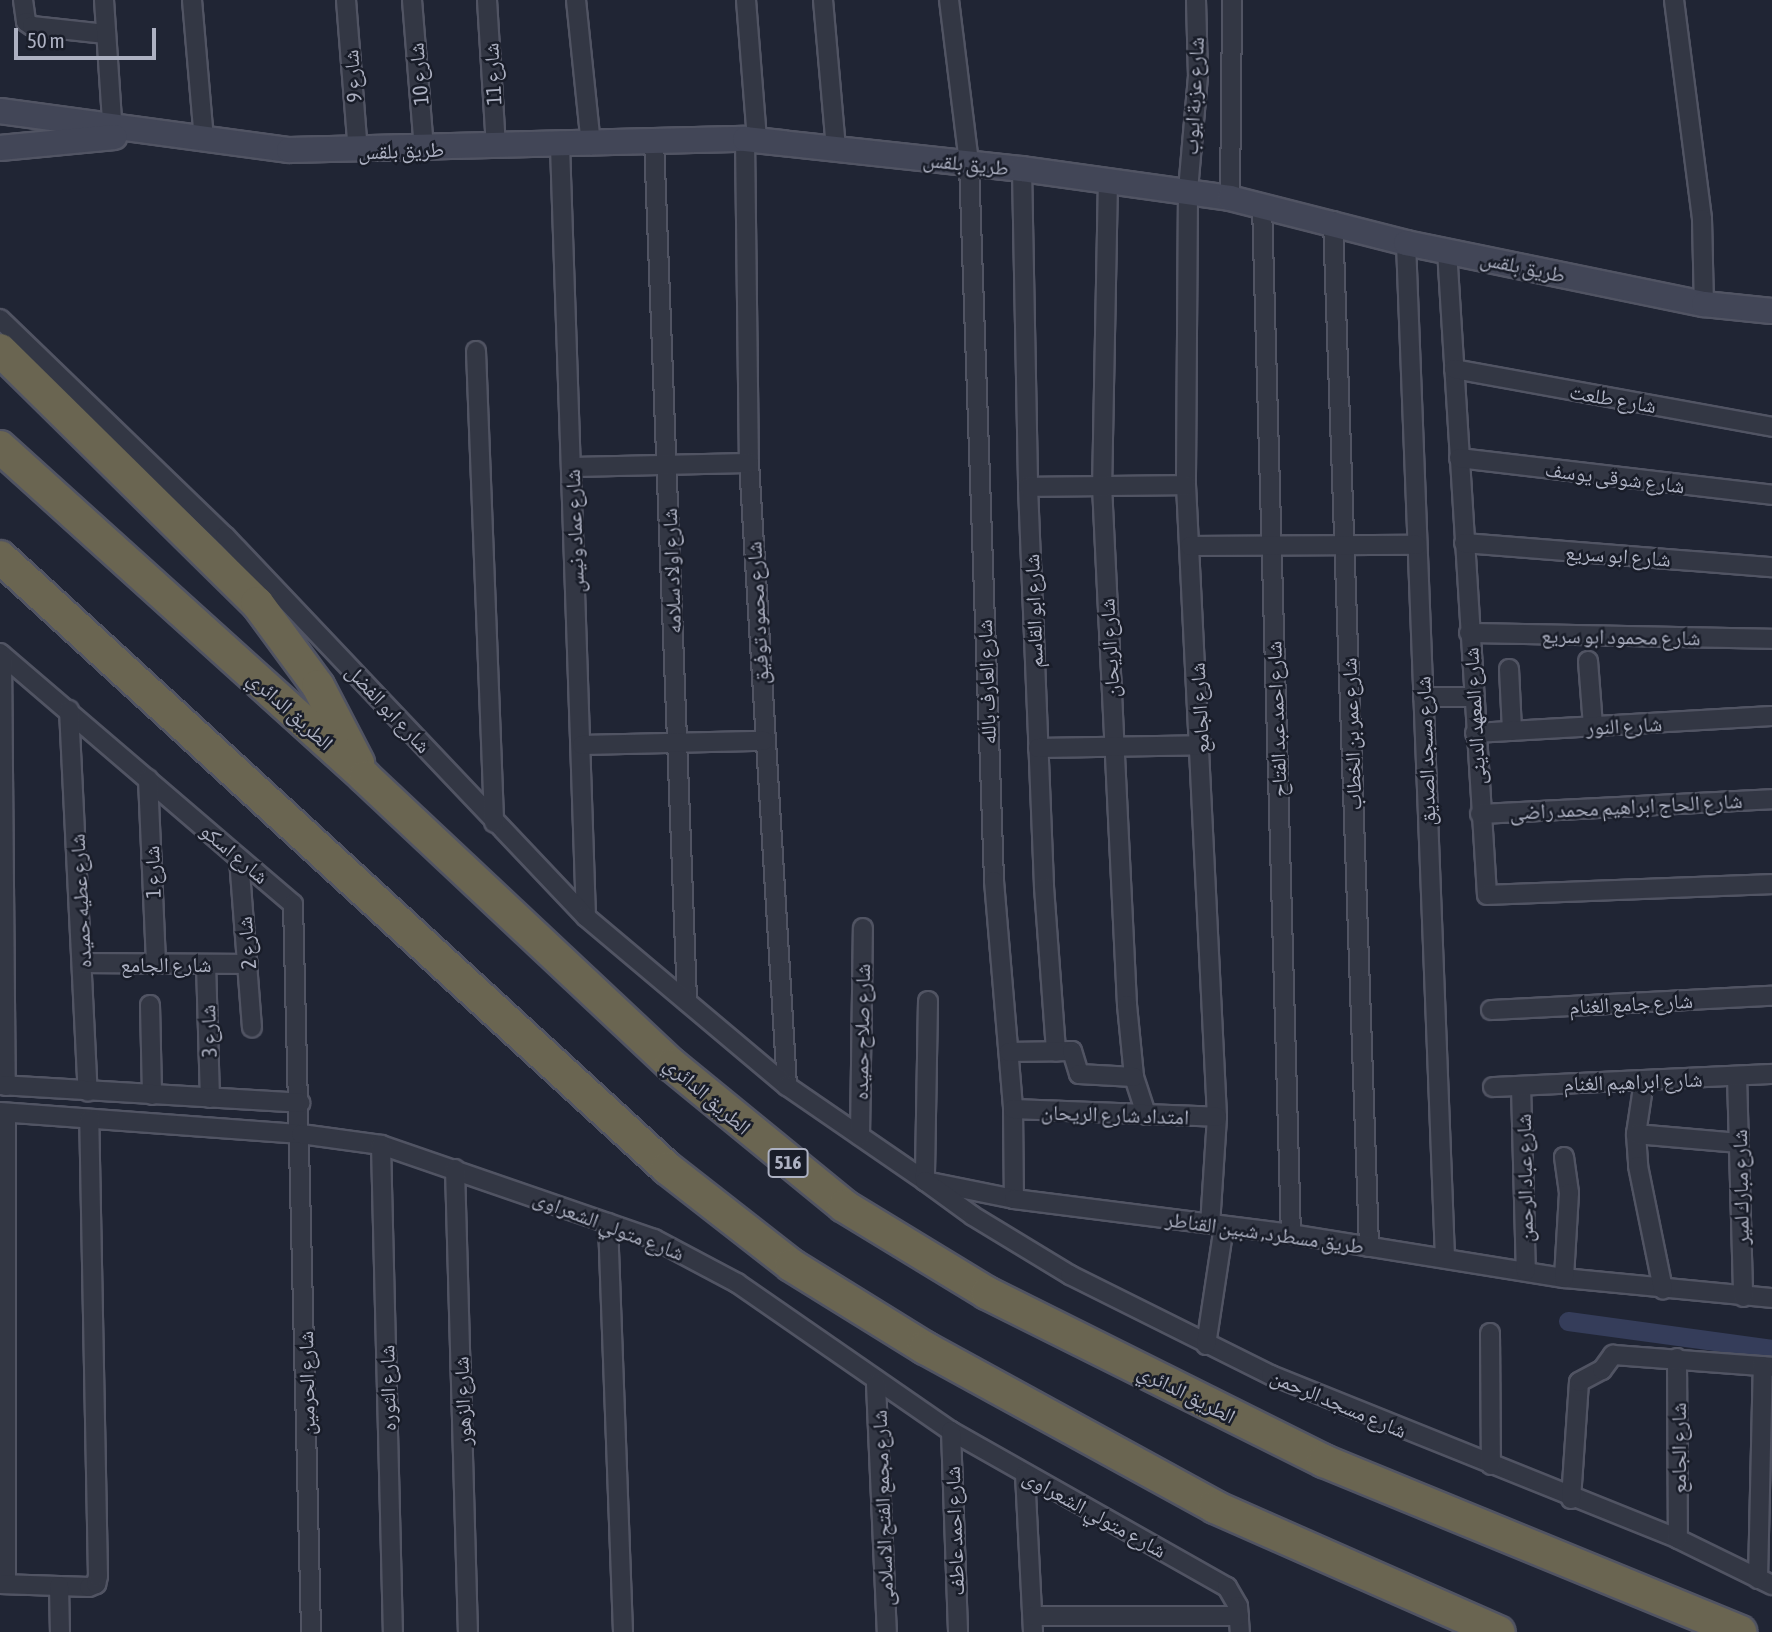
<!DOCTYPE html>
<html>
<head>
<meta charset="utf-8">
<style>
	body { margin:0 }
	#map { position:relative; width:1772px; height:1632px; overflow:hidden; background:#202534; font-family:"Asap Condensed","Noto Naskh Arabic",sans-serif }
	div>[style] { position:absolute }
	.canal>* { height:19px; margin:-9.5px; padding:0 9.5px; transform-origin:9.5px; border-radius:9.5px; background:#353d5a }
	.roads { filter:drop-shadow(2px 0 #515463) drop-shadow(-2px 0 #515463) drop-shadow(0 2px #515463) drop-shadow(0 -2px #515463) }
	.street>* { height:18px; margin:-9px; padding:0 9px; transform-origin:9px; border-radius:9px; background:#333744 }
	.secondary>* { height:24px; margin:-12px; padding:0 12px; transform-origin:12px; border-radius:12px; background:#424657 }
	.highway>* { height:32px; margin:-16px; padding:0 16px; transform-origin:16px; border-radius:16px; background:#6a6551 }
	span { translate:-50% -50%; white-space:nowrap; text-align:center; line-height:1.15; -webkit-text-stroke:5px #191d29; paint-order:stroke }
	.shield-label span { padding:2px 5px; background:#191d29; border:2px solid; border-radius:5px; -webkit-text-stroke-width:0 }
	.shield-label { font-size:19px; color:#adb1c2; font-weight:700 }
	.street-label { font-size:21px; color:#adb1c2 }
	.scale { position:absolute; left:14px; top:28px; width:142px; height:32px; box-sizing:border-box; border:4px solid #adb1c2; border-top:0; padding-left:9px; font-size:21px; line-height:24px; white-space:nowrap; color:#adb1c2; -webkit-text-stroke:5px #191d29; paint-order:stroke }
</style>
</head>
<body>
<div id="map">
	<div class="canal">
		<div style="left:1568px;top:1321px;width:206px;rotate:7.8deg"></div>
	</div>
	<div class="roads">
		<div class="street">
			<div style="left:23px;top:0;width:22px;rotate:82deg"></div>
			<div style="left:26px;top:22px;width:7px;rotate:34deg"></div>
			<div style="left:32px;top:26px;width:74px;rotate:6.2deg"></div>
			<div style="left:104px;top:0;width:136px;rotate:86.2deg"></div>
			<div style="left:192px;top:0;width:140px;rotate:85.1deg"></div>
			<div style="left:346px;top:0;width:151px;rotate:85.5deg"></div>
			<div style="left:412px;top:0;width:148px;rotate:85.4deg"></div>
			<div style="left:487px;top:0;width:147px;rotate:86.5deg"></div>
			<div style="left:576px;top:0;width:146px;rotate:84.1deg"></div>
			<div style="left:746px;top:0;width:140px;rotate:85.5deg"></div>
			<div style="left:823px;top:0;width:149px;rotate:85deg"></div>
			<div style="left:949px;top:0;width:165px;rotate:83deg"></div>
			<div style="left:969px;top:164px;width:717px;rotate:88deg"></div>
			<div style="left:994px;top:881px;width:229px;rotate:85.2deg"></div>
			<div style="left:1013px;top:1109px;width:90px;rotate:89.4deg"></div>
			<div style="left:1196px;top:0;width:76px;rotate:88.5deg"></div>
			<div style="left:1198px;top:76px;width:115px;rotate:95deg"></div>
			<div style="left:1188px;top:191px;width:294px;rotate:90.4deg"></div>
			<div style="left:1186px;top:485px;width:633px;rotate:87.19deg"></div>
			<div style="left:1217px;top:1117px;width:107px;rotate:93.7deg"></div>
			<div style="left:1674px;top:0;width:221px;rotate:82.7deg"></div>
			<div style="left:1702px;top:219px;width:85px;rotate:88.7deg"></div>
			<div style="left:745px;top:139px;width:324px;rotate:89.3deg"></div>
			<div style="left:749px;top:463px;width:624px;rotate:86.51deg"></div>
			<div style="left:654px;top:141px;width:861px;rotate:87.8deg"></div>
			<div style="left:560px;top:146px;width:771px;rotate:88.07deg"></div>
			<div style="left:1022px;top:169px;width:318px;rotate:88.9deg"></div>
			<div style="left:1028px;top:487px;width:400px;rotate:87.7deg"></div>
			<div style="left:1044px;top:887px;width:165px;rotate:85.8deg"></div>
			<div style="left:1108px;top:179px;width:307px;rotate:91.1deg"></div>
			<div style="left:1102px;top:486px;width:520px;rotate:87.24deg"></div>
			<div style="left:1127px;top:1005px;width:72px;rotate:84.4deg"></div>
			<div style="left:1134px;top:1077px;width:40px;rotate:72deg"></div>
			<div style="left:1230px;top:198px;width:198px;rotate:-89.4deg"></div>
			<div style="left:1262px;top:205px;width:1029px;rotate:88.39deg"></div>
			<div style="left:1333px;top:221px;width:1027px;rotate:87.99deg"></div>
			<div style="left:1406px;top:243px;width:1016px;rotate:87.8deg"></div>
			<div style="left:1447px;top:250px;width:646px;rotate:86.45deg"></div>
			<div style="left:1487px;top:895px;width:285px;rotate:-2.2deg"></div>
			<div style="left:0;top:319px;width:313px;rotate:44deg"></div>
			<div style="left:225px;top:536px;width:525px;rotate:46.54deg"></div>
			<div style="left:586px;top:917px;width:263px;rotate:40.1deg"></div>
			<div style="left:787px;top:1086px;width:168px;rotate:34.5deg"></div>
			<div style="left:925px;top:1181px;width:91px;rotate:11.4deg"></div>
			<div style="left:1014px;top:1199px;width:279px;rotate:7.2deg"></div>
			<div style="left:1291px;top:1234px;width:277px;rotate:9.2deg"></div>
			<div style="left:1564px;top:1278px;width:209px;rotate:5.5deg"></div>
			<div style="left:476px;top:351px;width:472px;rotate:87.8deg"></div>
			<div style="left:1454px;top:369px;width:323px;rotate:10.3deg"></div>
			<div style="left:1459px;top:458px;width:315px;rotate:6.7deg"></div>
			<div style="left:572px;top:467px;width:177px;rotate:-1.3deg"></div>
			<div style="left:1028px;top:487px;width:158px;rotate:-0.7deg"></div>
			<div style="left:1464px;top:543px;width:309px;rotate:4.5deg"></div>
			<div style="left:1190px;top:546px;width:227px;rotate:-0.3deg"></div>
			<div style="left:1469px;top:633px;width:303px;rotate:1.1deg"></div>
			<div style="left:0;top:653px;width:386px;rotate:40.6deg"></div>
			<div style="left:293px;top:904px;width:728px;rotate:88.58deg"></div>
			<div style="left:2px;top:655px;width:431px;rotate:89.5deg"></div>
			<div style="left:1588px;top:661px;width:65px;rotate:85.6deg"></div>
			<div style="left:1509px;top:669px;width:62px;rotate:87.2deg"></div>
			<div style="left:1423px;top:697px;width:50px"></div>
			<div style="left:69px;top:710px;width:382px;rotate:87.2deg"></div>
			<div style="left:1475px;top:733px;width:297px;rotate:-3.3deg"></div>
			<div style="left:582px;top:745px;width:182px;rotate:-1.3deg"></div>
			<div style="left:1038px;top:748px;width:164px;rotate:-1deg"></div>
			<div style="left:148px;top:779px;width:185px;rotate:87.5deg"></div>
			<div style="left:1480px;top:814px;width:292px;rotate:-2.9deg"></div>
			<div style="left:239px;top:859px;width:169px;rotate:85.6deg"></div>
			<div style="left:83px;top:963px;width:165px;rotate:0.3deg"></div>
			<div style="left:206px;top:964px;width:134px;rotate:88.3deg"></div>
			<div style="left:928px;top:1001px;width:180px;rotate:91deg"></div>
			<div style="left:925px;top:1181px;width:59px;rotate:36.1deg"></div>
			<div style="left:973px;top:1216px;width:114px;rotate:31.3deg"></div>
			<div style="left:1070px;top:1275px;width:225px;rotate:26.5deg"></div>
			<div style="left:1271px;top:1375px;width:439px;rotate:21.9deg"></div>
			<div style="left:1678px;top:1539px;width:105px;rotate:26.1deg"></div>
			<div style="left:150px;top:1005px;width:90px;rotate:88.7deg"></div>
			<div style="left:1491px;top:1010px;width:281px;rotate:-2.9deg"></div>
			<div style="left:1009px;top:1052px;width:63px;rotate:-0.9deg"></div>
			<div style="left:1072px;top:1051px;width:24px;rotate:73deg"></div>
			<div style="left:1079px;top:1074px;width:55px;rotate:3.1deg"></div>
			<div style="left:1737px;top:1076px;width:221px;rotate:88.4deg"></div>
			<div style="left:1644px;top:1081px;width:54px;rotate:98.6deg"></div>
			<div style="left:1636px;top:1134px;width:32px;rotate:86deg"></div>
			<div style="left:1638px;top:1166px;width:126px;rotate:78.5deg"></div>
			<div style="left:0;top:1085px;width:301px;rotate:3.4deg"></div>
			<div style="left:1521px;top:1086px;width:185px;rotate:88.5deg"></div>
			<div style="left:1493px;top:1087px;width:279px;rotate:-2.7deg"></div>
			<div style="left:1013px;top:1109px;width:204px;rotate:2.2deg"></div>
			<div style="left:0;top:1112px;width:302px;rotate:4.2deg"></div>
			<div style="left:301px;top:1134px;width:81px;rotate:7.8deg"></div>
			<div style="left:381px;top:1145px;width:289px;rotate:19deg"></div>
			<div style="left:654px;top:1239px;width:94px;rotate:27.9deg"></div>
			<div style="left:737px;top:1283px;width:260px;rotate:34.7deg"></div>
			<div style="left:951px;top:1431px;width:317px;rotate:29.5deg"></div>
			<div style="left:1227px;top:1587px;width:22px;rotate:60deg"></div>
			<div style="left:1238px;top:1606px;width:26px;rotate:86deg"></div>
			<div style="left:6px;top:1113px;width:471px;rotate:90deg"></div>
			<div style="left:1636px;top:1134px;width:103px;rotate:5deg"></div>
			<div style="left:860px;top:1136px;width:208px;rotate:-89.2deg"></div>
			<div style="left:381px;top:1145px;width:487px;rotate:88.6deg"></div>
			<div style="left:1564px;top:1157px;width:36px;rotate:82deg"></div>
			<div style="left:1569px;top:1193px;width:85px;rotate:93.4deg"></div>
			<div style="left:455px;top:1169px;width:463px;rotate:88.4deg"></div>
			<div style="left:608px;top:1223px;width:409px;rotate:87.9deg"></div>
			<div style="left:1490px;top:1333px;width:132px;rotate:89.6deg"></div>
			<div style="left:1206px;top:1345px;width:120px;rotate:-81.4deg"></div>
			<div style="left:1677px;top:1358px;width:181px;rotate:89.7deg"></div>
			<div style="left:876px;top:1384px;width:248px;rotate:87.5deg"></div>
			<div style="left:951px;top:1431px;width:201px;rotate:88deg"></div>
			<div style="left:1025px;top:1474px;width:158px;rotate:87.1deg"></div>
			<div style="left:1571px;top:1499px;width:117px;rotate:-86.1deg"></div>
			<div style="left:1579px;top:1382px;width:26px;rotate:-28deg"></div>
			<div style="left:1602px;top:1370px;width:19px;rotate:-54deg"></div>
			<div style="left:1613px;top:1355px;width:159px;rotate:4.3deg"></div>
			<div style="left:1758px;top:1579px;width:213px;rotate:-88.7deg"></div>
			<div style="left:0;top:1584px;width:89px;rotate:1.9deg"></div>
			<div style="left:89px;top:1587px;width:8px;rotate:-23deg"></div>
			<div style="left:96px;top:1584px;width:8px;rotate:-76deg"></div>
			<div style="left:98px;top:1576px;width:457px;rotate:-91.1deg"></div>
			<div style="left:59px;top:1586px;width:46px;rotate:88.8deg"></div>
			<div style="left:1033px;top:1616px;width:206px"></div>
		</div>
		<div class="secondary">
			<div style="left:0;top:111px;width:292px;rotate:7.7deg"></div>
			<div style="left:289px;top:150px;width:456px;rotate:-1.4deg"></div>
			<div style="left:745px;top:139px;width:279px;rotate:6.2deg"></div>
			<div style="left:1022px;top:169px;width:210px;rotate:7.9deg"></div>
			<div style="left:1230px;top:198px;width:182px;rotate:14.3deg"></div>
			<div style="left:1406px;top:243px;width:304px;rotate:11.6deg"></div>
			<div style="left:1704px;top:304px;width:68px;rotate:5.9deg"></div>
			<div style="left:0;top:148px;width:115px;rotate:-5.5deg"></div>
		</div>
		<div class="highway">
			<div style="left:0;top:350px;width:361px;rotate:44.6deg"></div>
			<div style="left:257px;top:603px;width:103px;rotate:53.7deg"></div>
			<div style="left:318px;top:686px;width:87px;rotate:62.5deg"></div>
			<div style="left:0;top:447px;width:492px;rotate:42.1deg"></div>
			<div style="left:365px;top:777px;width:421px;rotate:43.2deg"></div>
			<div style="left:672px;top:1065px;width:222px;rotate:39.3deg"></div>
			<div style="left:844px;top:1206px;width:167px;rotate:31.3deg"></div>
			<div style="left:987px;top:1293px;width:377px;rotate:26.5deg"></div>
			<div style="left:1324px;top:1461px;width:450px;rotate:22.3deg"></div>
			<div style="left:0;top:557px;width:905px;rotate:42.49deg"></div>
			<div style="left:667px;top:1168px;width:157px;rotate:38deg"></div>
			<div style="left:791px;top:1265px;width:158px;rotate:31.8deg"></div>
			<div style="left:925px;top:1348px;width:331px;rotate:28.7deg"></div>
			<div style="left:1215px;top:1507px;width:310px;rotate:23.8deg"></div>
		</div>
	</div>
	<div class="shield-label">
		<span style="left:788px;top:1163px">516</span>
	</div>
	<div class="street-label">
		<span style="left:418px;top:74px;rotate:-95deg">شارع 10</span>
		<span style="left:492px;top:74px;rotate:-93deg">شارع 11</span>
		<span style="left:352px;top:76px;rotate:-94deg">شارع 9</span>
		<span style="left:1193px;top:96px;rotate:-87deg">شارع عزبة ايوب</span>
		<span style="left:401px;top:150px;rotate:-2deg">طريق بلقس</span>
		<span style="left:966px;top:163px;rotate:6deg">طريق بلقس</span>
		<span style="left:1523px;top:266px;rotate:12deg">طريق بلقس</span>
		<span style="left:1613px;top:398px;rotate:10deg">شارع طلعت</span>
		<span style="left:1615px;top:477px;rotate:7deg">شارع شوقى يوسف</span>
		<span style="left:574px;top:531px;rotate:-92deg">شارع عماد ونيس</span>
		<span style="left:1618px;top:555px;rotate:4deg">شارع ابو سريع</span>
		<span style="left:671px;top:571px;rotate:-92deg">شارع اولاد سلامه</span>
		<span style="left:1033px;top:611px;rotate:-92deg">شارع ابو القاسم</span>
		<span style="left:757px;top:613px;rotate:-93deg">شارع محمود توفيق</span>
		<span style="left:1621px;top:636px;rotate:1deg">شارع محمود ابو سريع</span>
		<span style="left:1109px;top:648px;rotate:-93deg">شارع الريحان</span>
		<span style="left:986px;top:682px;rotate:-92deg">شارع العارف بالله</span>
		<span style="left:389px;top:708px;rotate:47deg">شارع ابو الفضل</span>
		<span style="left:1199px;top:708px;rotate:-93deg">شارع الجامع</span>
		<span style="left:291px;top:710px;rotate:42deg">الطريق الدائري</span>
		<span style="left:1474px;top:716px;rotate:-93deg">شارع المعهد الدينى</span>
		<span style="left:1276px;top:719px;rotate:-92deg">شارع احمد عبد الفتاح</span>
		<span style="left:1624px;top:725px;rotate:-3deg">شارع النور</span>
		<span style="left:1351px;top:734px;rotate:-92deg">شارع عمر بن الخطاب</span>
		<span style="left:1425px;top:751px;rotate:-92deg">شارع مسجد الصديق</span>
		<span style="left:1626px;top:806px;rotate:-3deg">شارع الحاج ابراهيم محمد راضى</span>
		<span style="left:235px;top:853px;rotate:40deg">شارع اسكو</span>
		<span style="left:152px;top:872px;rotate:-92deg">شارع 1</span>
		<span style="left:80px;top:901px;rotate:-93deg">شارع عطيه حميده</span>
		<span style="left:246px;top:943px;rotate:-95deg">شارع 2</span>
		<span style="left:166px;top:964px">شارع الجامع</span>
		<span style="left:1631px;top:1003px;rotate:-3deg">شارع جامع الغنام</span>
		<span style="left:208px;top:1031px;rotate:-92deg">شارع 3</span>
		<span style="left:861px;top:1032px;rotate:-89deg">شارع صلاح حميده</span>
		<span style="left:1633px;top:1081px;rotate:-2deg">شارع ابراهيم الغنام</span>
		<span style="left:708px;top:1095px;rotate:41deg">الطريق الدائري</span>
		<span style="left:1115px;top:1114px;rotate:2deg">امتداد شارع الريحان</span>
		<span style="left:1524px;top:1178px;rotate:-91deg">شارع عباد الرحمن</span>
		<span style="left:1740px;top:1187px;rotate:-91deg">شارع مبارك لمير</span>
		<span style="left:609px;top:1225px;rotate:21deg">شارع متولي الشعراوى</span>
		<span style="left:1265px;top:1232px;rotate:8deg">طريق مسطرد, شبين القناطر</span>
		<span style="left:306px;top:1383px;rotate:-91deg">شارع الحرمين</span>
		<span style="left:387px;top:1388px;rotate:-91deg">شارع الثوره</span>
		<span style="left:1187px;top:1393px;rotate:27deg">الطريق الدائري</span>
		<span style="left:462px;top:1401px;rotate:-92deg">شارع الزهور</span>
		<span style="left:1339px;top:1403px;rotate:23deg">شارع مسجد الرحمن</span>
		<span style="left:1678px;top:1448px;rotate:-90deg">شارع الجامع</span>
		<span style="left:882px;top:1508px;rotate:-92deg">شارع مجمع الفتح الاسلامى</span>
		<span style="left:1095px;top:1513px;rotate:29deg">شارع متولي الشعراوى</span>
		<span style="left:954px;top:1531px;rotate:-92deg">شارع احمد عاطف</span>
	</div>
	<div class="scale">50 m</div>
</div>
</body>
</html>
